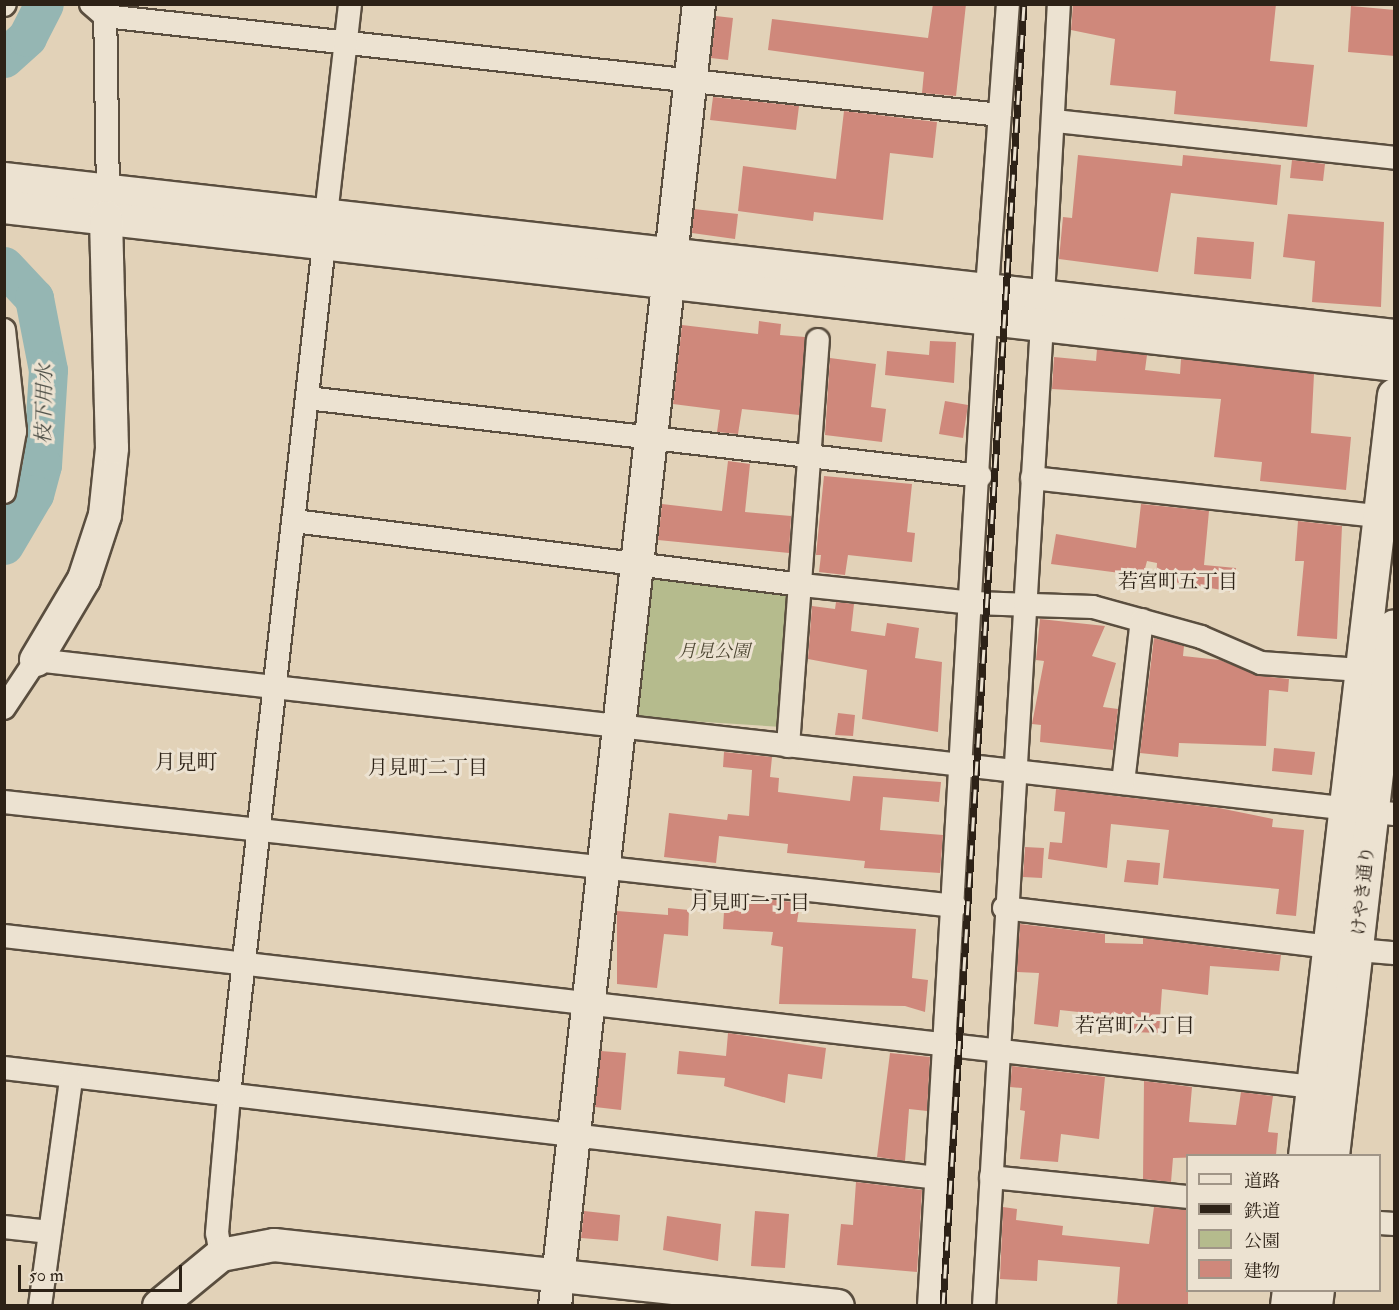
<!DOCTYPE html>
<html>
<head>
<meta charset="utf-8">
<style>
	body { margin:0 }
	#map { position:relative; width:1399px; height:1310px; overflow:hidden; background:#e2d2b8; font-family:"IM FELL Double Pica","Noto Serif JP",serif }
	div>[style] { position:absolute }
	.green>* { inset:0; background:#b5bb8d }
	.river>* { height:39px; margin:-19.5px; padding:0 19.5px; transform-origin:19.5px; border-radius:19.5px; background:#95b6b3 }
	.building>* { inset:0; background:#cf887b }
	.roads { filter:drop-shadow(2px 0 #5a4e3f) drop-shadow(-2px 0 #5a4e3f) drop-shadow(0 2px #5a4e3f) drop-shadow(0 -2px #5a4e3f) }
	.street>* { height:22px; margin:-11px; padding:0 11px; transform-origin:11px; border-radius:11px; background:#ece2d1 }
	.secondary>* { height:32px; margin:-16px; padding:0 16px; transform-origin:16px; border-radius:16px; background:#ece2d1 }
	.rail>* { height:7px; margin-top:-3.5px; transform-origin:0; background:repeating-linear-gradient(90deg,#ece2d1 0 14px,#2d2217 0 28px); box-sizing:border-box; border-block:2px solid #2d2217 }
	span { translate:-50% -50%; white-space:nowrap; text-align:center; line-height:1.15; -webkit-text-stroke:6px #ece2d1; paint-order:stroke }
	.park-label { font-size:18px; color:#4f4834; font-style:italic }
	.street-label { font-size:18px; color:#2d2217 }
	.water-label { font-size:20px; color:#4c4e46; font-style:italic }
	.neighbourhood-label { font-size:20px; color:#2d2217 }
	.quarter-label { font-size:21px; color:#2d2217 }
	.frame { position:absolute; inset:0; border:6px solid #2d2217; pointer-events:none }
	.legend { position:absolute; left:1186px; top:1154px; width:195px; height:138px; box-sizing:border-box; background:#ece2d1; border:2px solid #a09587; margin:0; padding:8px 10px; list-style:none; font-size:18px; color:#2d2217 }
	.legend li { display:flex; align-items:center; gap:12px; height:30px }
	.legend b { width:30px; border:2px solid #a09587 }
	.scale { position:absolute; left:18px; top:1265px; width:164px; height:27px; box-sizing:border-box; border:3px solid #2d2217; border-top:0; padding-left:8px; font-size:18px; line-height:21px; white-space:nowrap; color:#2d2217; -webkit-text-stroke:4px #ece2d1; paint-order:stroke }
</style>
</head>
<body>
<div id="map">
	<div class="green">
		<div style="clip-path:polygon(646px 577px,794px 588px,782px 727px,642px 718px,632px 709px)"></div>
	</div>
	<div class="river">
		<div style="left:4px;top:58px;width:31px;rotate:-42deg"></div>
		<div style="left:27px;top:37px;width:37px;rotate:-63deg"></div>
		<div style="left:4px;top:266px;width:44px;rotate:46.8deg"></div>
		<div style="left:34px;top:298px;width:73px;rotate:79deg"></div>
		<div style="left:48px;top:370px;width:95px;rotate:93.6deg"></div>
		<div style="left:42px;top:465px;width:30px;rotate:105deg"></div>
		<div style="left:34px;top:494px;width:59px;rotate:120.5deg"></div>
	</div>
	<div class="building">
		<div style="clip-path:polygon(933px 4px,966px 4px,956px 96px,922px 93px,924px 72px,768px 50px,772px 19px,928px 38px)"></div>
		<div style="clip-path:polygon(1073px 4px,1276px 4px,1270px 61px,1314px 65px,1307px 127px,1174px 114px,1176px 91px,1110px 85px,1115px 39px,1071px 30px)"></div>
		<div style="clip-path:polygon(1351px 6px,1395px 10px,1395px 56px,1348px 52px)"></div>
		<div style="clip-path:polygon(716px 16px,733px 18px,728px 60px,711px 58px)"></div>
		<div style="clip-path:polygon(713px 97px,799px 106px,796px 130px,710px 120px)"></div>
		<div style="clip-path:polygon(844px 111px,937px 122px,933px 158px,890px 153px,883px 220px,814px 212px,813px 221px,738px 211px,743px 166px,836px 179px)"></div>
		<div style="clip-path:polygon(1078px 155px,1182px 166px,1183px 155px,1281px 165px,1277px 205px,1171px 193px,1158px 272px,1059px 259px,1063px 217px,1072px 218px)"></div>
		<div style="clip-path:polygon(1292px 160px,1325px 164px,1323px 181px,1290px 178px)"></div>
		<div style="clip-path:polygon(694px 209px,738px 214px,735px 239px,692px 233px)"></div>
		<div style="clip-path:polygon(1288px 214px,1384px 222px,1381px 307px,1312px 302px,1315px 261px,1283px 257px)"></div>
		<div style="clip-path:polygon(1197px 237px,1254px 242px,1251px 279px,1194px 274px)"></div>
		<div style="clip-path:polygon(759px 321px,781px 324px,780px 335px,805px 337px,799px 415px,742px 409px,738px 434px,717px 432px,720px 410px,673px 404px,682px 325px,758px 334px)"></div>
		<div style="clip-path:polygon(930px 341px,956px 342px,954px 383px,885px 375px,887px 351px,929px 355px)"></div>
		<div style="clip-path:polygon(1097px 349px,1147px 355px,1145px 370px,1180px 374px,1181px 359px,1314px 374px,1311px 433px,1351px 437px,1346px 490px,1260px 481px,1262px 462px,1214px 457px,1221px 399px,1052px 389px,1054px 357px,1096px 361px)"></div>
		<div style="clip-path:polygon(830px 358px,876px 364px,871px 407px,886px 409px,882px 442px,825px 435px)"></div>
		<div style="clip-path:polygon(945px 401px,968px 405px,963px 438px,939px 434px)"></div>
		<div style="clip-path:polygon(728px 461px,750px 464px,745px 512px,791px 516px,789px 553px,658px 540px,662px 504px,722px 511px)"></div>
		<div style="clip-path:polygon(824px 476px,912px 484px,907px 532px,915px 533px,912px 562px,848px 555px,845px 575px,819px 572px,821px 555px,816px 555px)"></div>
		<div style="clip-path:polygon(1141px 504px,1209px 511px,1204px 565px,1236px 568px,1234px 592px,1156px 579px,1157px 563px,1147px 561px,1143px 576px,1051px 564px,1056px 534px,1136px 548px)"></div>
		<div style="clip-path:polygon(1298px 521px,1342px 526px,1337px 639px,1297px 636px,1304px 561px,1295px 561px)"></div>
		<div style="clip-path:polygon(836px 602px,854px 604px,851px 631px,885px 636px,887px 623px,919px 628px,915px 658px,942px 662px,938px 732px,862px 719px,867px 670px,808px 659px,812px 606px,835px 609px)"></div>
		<div style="clip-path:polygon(1040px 619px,1105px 626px,1092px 656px,1116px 663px,1103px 707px,1118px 709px,1113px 750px,1040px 742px,1041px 725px,1032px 724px,1044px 661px,1036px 660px)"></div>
		<div style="clip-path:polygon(1154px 638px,1184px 646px,1183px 656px,1220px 660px,1260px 676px,1289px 679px,1288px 692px,1269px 690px,1266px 746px,1179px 743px,1178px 757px,1140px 753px)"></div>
		<div style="clip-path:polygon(838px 713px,855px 715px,853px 736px,835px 735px)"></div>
		<div style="clip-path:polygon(1274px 748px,1315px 752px,1312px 775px,1272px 771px)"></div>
		<div style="clip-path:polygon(724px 752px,772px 757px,770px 777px,779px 778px,778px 792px,850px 801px,853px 776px,941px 782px,939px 802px,883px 797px,880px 830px,943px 835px,940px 873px,864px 868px,865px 861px,787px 853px,788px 844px,719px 836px,716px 863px,664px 857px,669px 813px,727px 820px,728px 814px,749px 816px,752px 770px,723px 767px)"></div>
		<div style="clip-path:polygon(1056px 789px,1219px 808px,1273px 819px,1272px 827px,1304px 830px,1296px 916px,1276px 914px,1279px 889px,1163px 878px,1169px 830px,1111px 824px,1107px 868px,1048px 859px,1050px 842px,1062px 843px,1065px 812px,1054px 811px)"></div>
		<div style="clip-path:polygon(1025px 847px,1044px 848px,1042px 878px,1023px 877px)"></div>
		<div style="clip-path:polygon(1127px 860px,1160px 863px,1158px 885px,1124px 882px)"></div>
		<div style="clip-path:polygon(725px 894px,800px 903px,797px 922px,916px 929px,912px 978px,928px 980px,925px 1012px,905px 1006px,779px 1004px,783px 947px,771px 945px,773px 932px,723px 929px)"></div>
		<div style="clip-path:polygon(668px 908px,689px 910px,688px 936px,664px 934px,657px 988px,617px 984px,617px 911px,668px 915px)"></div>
		<div style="clip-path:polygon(1020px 924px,1105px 934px,1105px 943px,1143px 944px,1143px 938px,1281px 955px,1279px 971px,1210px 966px,1208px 995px,1162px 989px,1159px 1033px,1132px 1032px,1133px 1018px,1060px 1010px,1058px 1027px,1034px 1024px,1039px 973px,1017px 972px)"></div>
		<div style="clip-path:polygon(728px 1033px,826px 1048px,822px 1079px,788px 1074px,785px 1103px,724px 1086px,725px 1078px,677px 1074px,679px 1051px,726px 1056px)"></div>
		<div style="clip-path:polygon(601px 1051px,626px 1053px,621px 1110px,595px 1107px)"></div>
		<div style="clip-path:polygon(890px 1053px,930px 1057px,927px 1111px,909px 1109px,905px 1161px,877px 1157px)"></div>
		<div style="clip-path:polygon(1012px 1066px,1105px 1077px,1099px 1139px,1061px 1134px,1058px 1162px,1020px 1159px,1025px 1111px,1020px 1110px,1022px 1088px,1010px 1087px)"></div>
		<div style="clip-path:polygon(1144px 1081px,1192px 1087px,1189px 1122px,1236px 1125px,1241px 1092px,1273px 1096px,1268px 1132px,1278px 1133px,1276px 1155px,1173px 1158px,1171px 1182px,1143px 1179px)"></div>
		<div style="clip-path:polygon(856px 1182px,922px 1190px,917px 1272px,837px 1265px,841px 1224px,853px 1225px)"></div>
		<div style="clip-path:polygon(1003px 1207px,1017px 1209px,1016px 1220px,1063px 1226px,1062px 1235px,1149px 1244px,1154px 1207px,1188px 1210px,1188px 1305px,1117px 1305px,1120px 1267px,1038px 1260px,1037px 1281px,1000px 1279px)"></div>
		<div style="clip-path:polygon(584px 1211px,620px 1215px,618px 1241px,581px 1238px)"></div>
		<div style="clip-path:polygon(755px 1211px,789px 1214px,785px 1268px,751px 1266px)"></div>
		<div style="clip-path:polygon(667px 1216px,721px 1224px,718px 1261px,663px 1250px)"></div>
	</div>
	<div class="roads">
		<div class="street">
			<div style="left:91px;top:4px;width:18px;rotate:41deg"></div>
			<div style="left:105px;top:16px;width:900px;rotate:6.31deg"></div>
			<div style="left:105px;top:4px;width:187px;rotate:89.1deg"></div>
			<div style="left:4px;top:5px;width:1px;rotate:-45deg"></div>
			<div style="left:1056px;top:121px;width:340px;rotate:6.2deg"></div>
			<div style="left:326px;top:215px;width:212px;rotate:-83.5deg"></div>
			<div style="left:987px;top:289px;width:286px;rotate:-85.8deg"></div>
			<div style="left:1043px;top:297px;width:293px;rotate:-86.9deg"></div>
			<div style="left:4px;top:330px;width:102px;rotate:83.8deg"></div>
			<div style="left:15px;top:431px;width:62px;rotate:100.2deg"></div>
			<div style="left:307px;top:398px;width:678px;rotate:6.6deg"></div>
			<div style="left:1032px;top:478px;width:348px;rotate:6.3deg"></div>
			<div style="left:294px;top:521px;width:512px;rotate:7.18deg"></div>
			<div style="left:802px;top:585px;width:172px;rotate:6deg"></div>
			<div style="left:973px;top:603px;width:120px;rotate:1.9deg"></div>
			<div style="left:1093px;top:607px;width:112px;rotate:15.5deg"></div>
			<div style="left:1201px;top:637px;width:65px;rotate:23.4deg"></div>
			<div style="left:1261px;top:663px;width:100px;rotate:4deg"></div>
			<div style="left:4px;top:708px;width:58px;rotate:-56.3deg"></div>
			<div style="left:36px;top:660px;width:1367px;rotate:6.47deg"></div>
			<div style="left:788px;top:746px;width:407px;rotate:-85.8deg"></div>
			<div style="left:1123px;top:783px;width:164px;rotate:-83.4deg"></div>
			<div style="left:4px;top:802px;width:957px;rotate:6.24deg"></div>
			<div style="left:1004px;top:908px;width:327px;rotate:6.8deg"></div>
			<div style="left:4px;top:936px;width:1318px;rotate:6.58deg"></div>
			<div style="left:1358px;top:950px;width:36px;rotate:5deg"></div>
			<div style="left:4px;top:1068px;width:939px;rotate:6.72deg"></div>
			<div style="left:991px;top:1177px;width:198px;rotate:5.8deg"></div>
			<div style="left:1380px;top:1223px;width:14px;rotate:4deg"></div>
			<div style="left:4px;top:1227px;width:46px;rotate:6.2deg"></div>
			<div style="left:221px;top:1255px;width:22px;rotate:-100deg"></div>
			<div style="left:217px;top:1233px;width:139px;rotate:-85deg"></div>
			<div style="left:229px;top:1095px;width:856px;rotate:-83.63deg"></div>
			<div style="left:40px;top:1306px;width:229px;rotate:-82.2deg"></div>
			<div style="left:929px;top:1306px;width:989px;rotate:-86.69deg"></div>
			<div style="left:984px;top:1306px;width:984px;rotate:-86.62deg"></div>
		</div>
		<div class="secondary">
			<div style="left:4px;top:179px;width:1399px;rotate:6.44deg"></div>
			<div style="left:4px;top:207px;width:1399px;rotate:6.48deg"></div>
			<div style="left:36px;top:660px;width:94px;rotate:-59.3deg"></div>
			<div style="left:84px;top:579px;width:67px;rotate:-71.8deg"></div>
			<div style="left:105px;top:515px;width:67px;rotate:-84deg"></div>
			<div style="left:112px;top:448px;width:231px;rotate:-91.5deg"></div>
			<div style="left:1305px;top:1156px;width:766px;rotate:-83.33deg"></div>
			<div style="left:1333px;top:1156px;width:533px;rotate:-83.43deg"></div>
			<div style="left:159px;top:1306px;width:80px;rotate:-39.4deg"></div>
			<div style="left:221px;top:1255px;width:54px;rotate:-10.7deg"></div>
			<div style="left:274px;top:1245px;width:567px;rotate:6.17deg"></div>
			<div style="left:555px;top:1306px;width:1310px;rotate:-83.69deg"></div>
			<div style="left:1287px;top:1306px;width:16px;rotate:-83deg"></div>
			<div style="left:1316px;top:1306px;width:16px;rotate:-83deg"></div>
		</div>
	</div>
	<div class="rail">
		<div style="left:943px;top:1306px;width:1305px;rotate:-86.44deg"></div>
	</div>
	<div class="park-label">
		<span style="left:714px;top:652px">月見公園</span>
	</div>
	<div class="street-label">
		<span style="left:1364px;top:891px;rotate:-84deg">けやき通り</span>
	</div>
	<div class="water-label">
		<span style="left:44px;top:404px;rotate:-89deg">枝下用水</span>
	</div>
	<div class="neighbourhood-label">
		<span style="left:1178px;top:581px">若宮町五丁目</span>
		<span style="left:428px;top:767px">月見町二丁目</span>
		<span style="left:750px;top:902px">月見町一丁目</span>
		<span style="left:1135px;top:1025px">若宮町六丁目</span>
	</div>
	<div class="quarter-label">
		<span style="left:186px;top:763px">月見町</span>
	</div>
	<div class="frame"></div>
	<ul class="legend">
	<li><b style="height:8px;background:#ece2d1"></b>道路</li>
	<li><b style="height:8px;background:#2d2217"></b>鉄道</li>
	<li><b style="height:16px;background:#b5bb8d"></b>公園</li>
	<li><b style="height:16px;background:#cf887b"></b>建物</li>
	</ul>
	<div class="scale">50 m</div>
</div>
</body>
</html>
